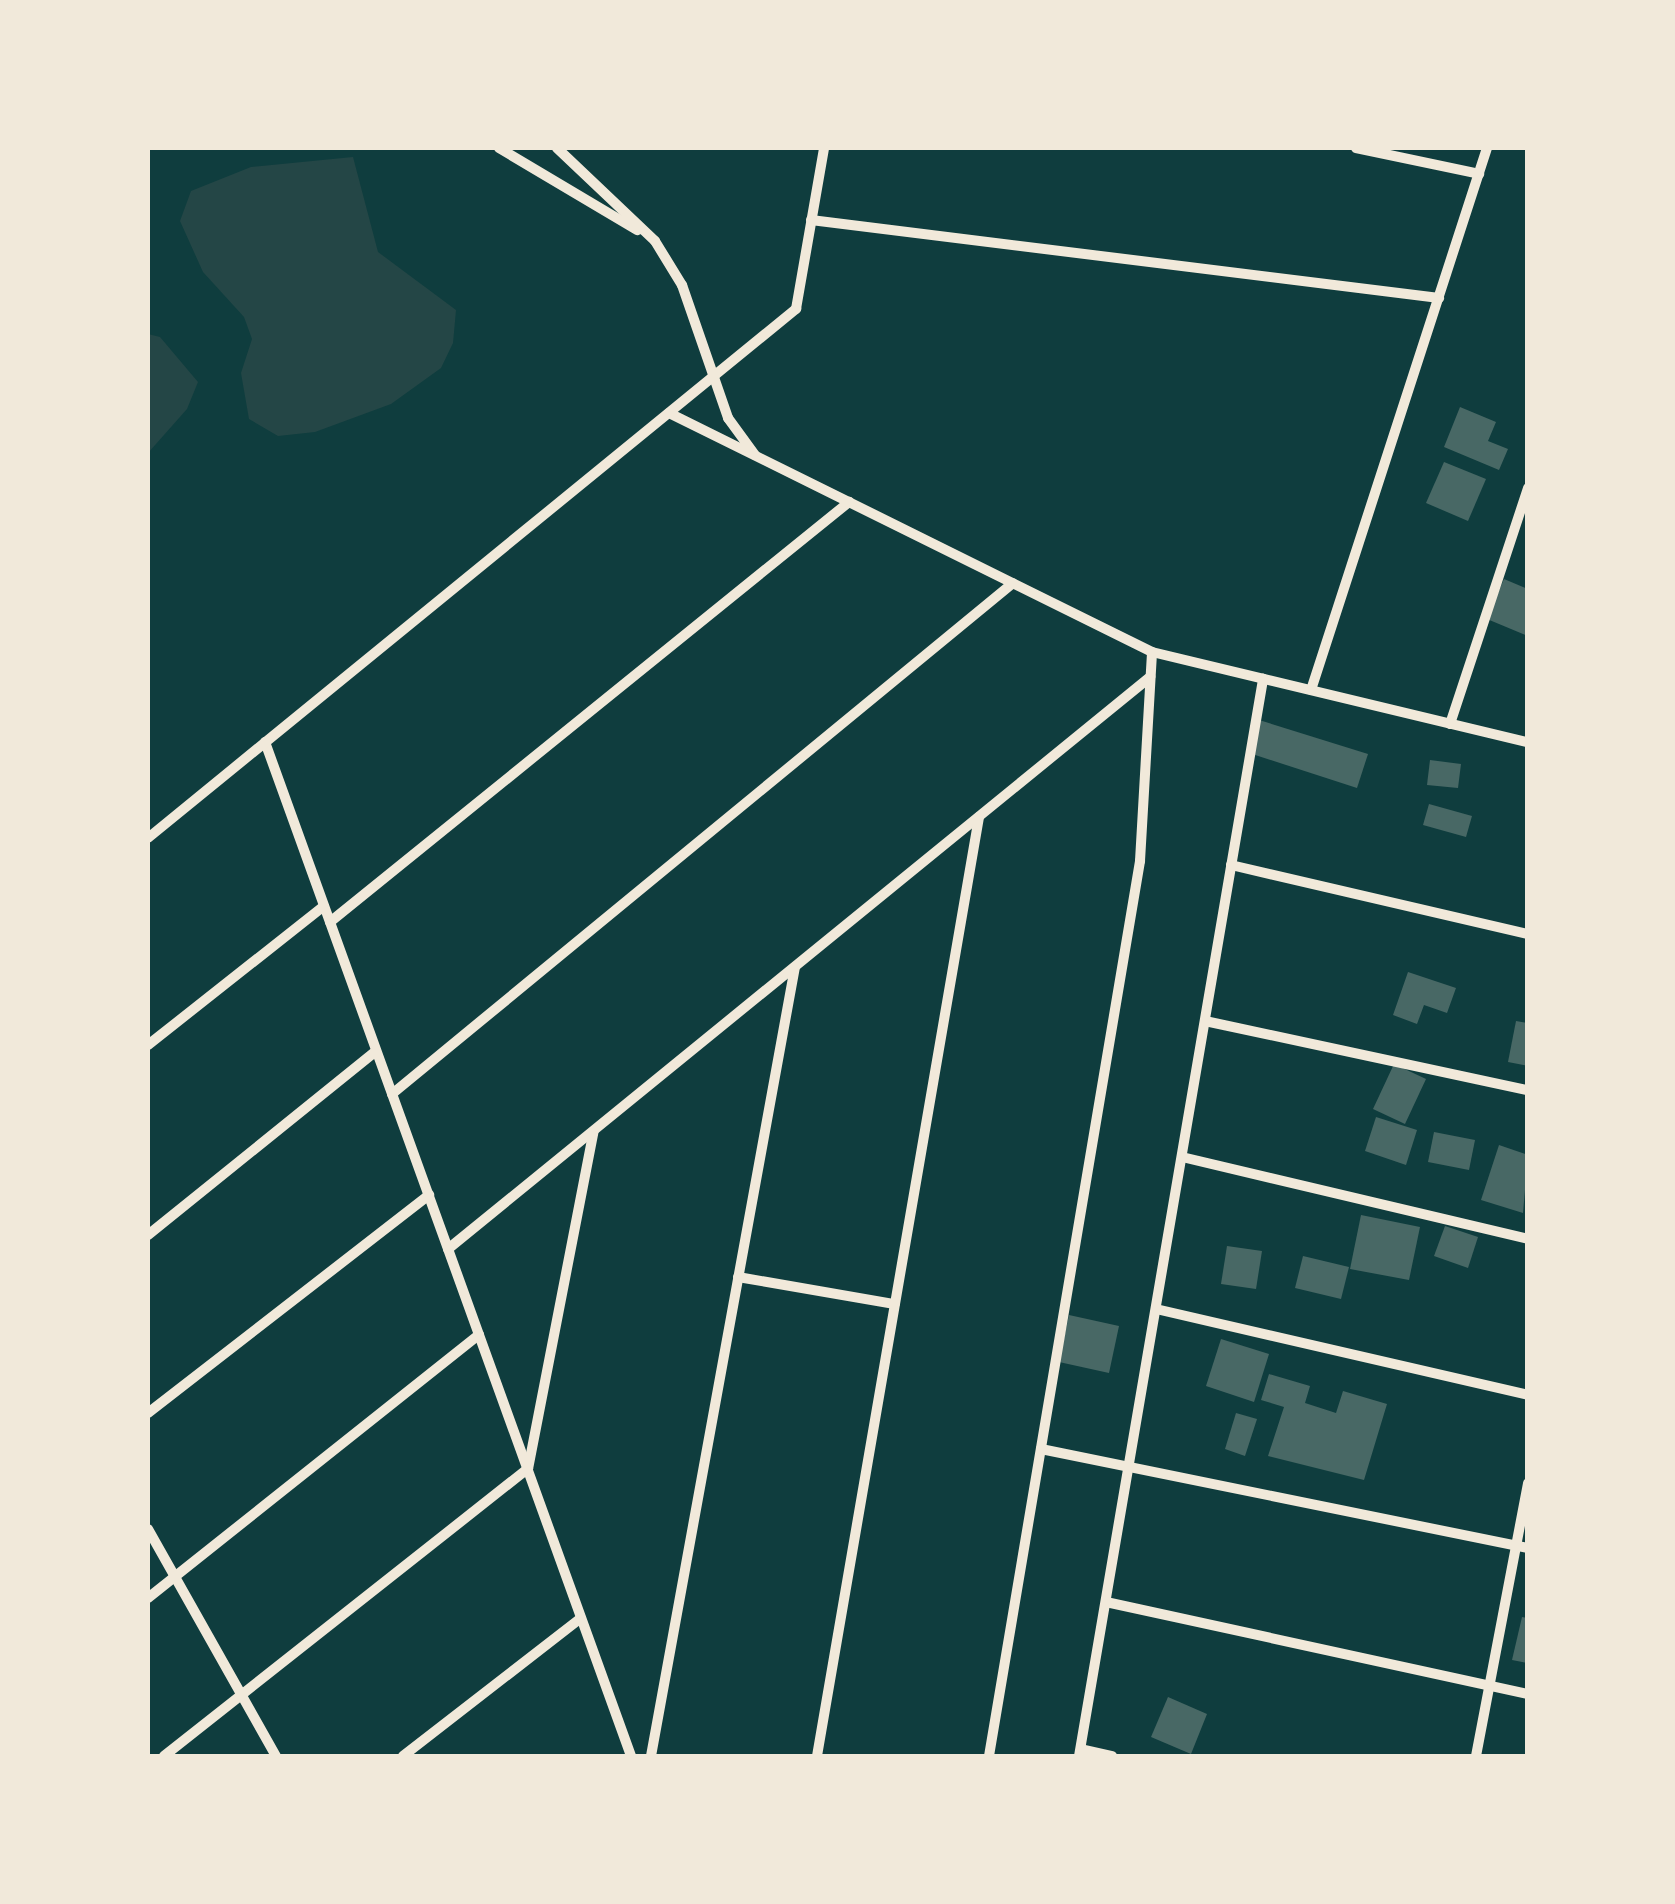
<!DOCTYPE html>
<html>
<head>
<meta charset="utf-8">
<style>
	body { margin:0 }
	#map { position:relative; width:1675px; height:1904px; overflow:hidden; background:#0f3d3e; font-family:Figtree,sans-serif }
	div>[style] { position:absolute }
	.green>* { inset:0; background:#244646 }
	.building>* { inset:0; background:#486865 }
	.minor>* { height:10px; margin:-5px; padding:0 5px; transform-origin:5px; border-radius:5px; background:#f1e9da }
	span { translate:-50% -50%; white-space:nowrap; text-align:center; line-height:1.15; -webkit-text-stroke:8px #f1e9da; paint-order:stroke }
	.frame { position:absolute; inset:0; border:150px solid #f1e9da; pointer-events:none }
</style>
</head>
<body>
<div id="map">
	<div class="green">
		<div style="clip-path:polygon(353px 157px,378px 252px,456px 310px,453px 343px,441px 368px,391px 404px,315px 432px,278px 436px,249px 419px,241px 373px,252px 339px,244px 317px,203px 272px,180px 221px,191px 191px,251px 167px)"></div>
		<div style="clip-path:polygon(148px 334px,160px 337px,198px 382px,187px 409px,148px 453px)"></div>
	</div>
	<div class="building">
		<div style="clip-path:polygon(1460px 407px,1496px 422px,1488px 441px,1508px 449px,1499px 470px,1444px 447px)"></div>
		<div style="clip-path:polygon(1444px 462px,1486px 479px,1468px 521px,1426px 503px)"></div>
		<div style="clip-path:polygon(1504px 579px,1528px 589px,1528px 636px,1487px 619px)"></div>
		<div style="clip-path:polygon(1256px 719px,1368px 754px,1357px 788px,1246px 752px)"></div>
		<div style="clip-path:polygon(1430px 760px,1461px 764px,1458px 788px,1427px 785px)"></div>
		<div style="clip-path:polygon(1429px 804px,1472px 816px,1466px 837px,1423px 825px)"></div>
		<div style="clip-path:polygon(1408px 972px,1456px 988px,1447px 1013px,1424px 1005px,1417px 1024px,1393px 1015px)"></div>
		<div style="clip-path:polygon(1516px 1021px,1528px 1023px,1528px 1066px,1508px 1062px)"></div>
		<div style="clip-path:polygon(1394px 1064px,1426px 1079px,1405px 1124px,1373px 1109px)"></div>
		<div style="clip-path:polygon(1376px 1117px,1417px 1130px,1406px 1165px,1365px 1151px)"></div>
		<div style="clip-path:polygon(1434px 1132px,1475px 1140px,1469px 1170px,1428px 1162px)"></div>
		<div style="clip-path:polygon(1499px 1145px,1528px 1155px,1523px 1213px,1481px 1200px)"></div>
		<div style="clip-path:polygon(1361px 1215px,1420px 1227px,1409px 1280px,1350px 1269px)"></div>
		<div style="clip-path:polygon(1445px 1226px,1478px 1237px,1468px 1268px,1434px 1256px)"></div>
		<div style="clip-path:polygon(1227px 1246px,1262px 1251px,1256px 1289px,1221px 1284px)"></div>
		<div style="clip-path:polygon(1303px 1256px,1349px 1267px,1341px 1299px,1295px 1288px)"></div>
		<div style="clip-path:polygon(1069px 1315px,1119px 1326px,1109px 1373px,1059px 1362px)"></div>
		<div style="clip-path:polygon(1221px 1339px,1269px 1354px,1254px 1402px,1206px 1386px)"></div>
		<div style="clip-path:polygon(1269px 1374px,1310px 1386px,1305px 1403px,1336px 1413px,1343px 1391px,1387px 1404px,1364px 1480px,1268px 1456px,1284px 1407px,1261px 1400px)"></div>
		<div style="clip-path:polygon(1236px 1413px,1257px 1419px,1245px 1456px,1225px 1449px)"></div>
		<div style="clip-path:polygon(1522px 1617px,1528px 1618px,1528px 1663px,1512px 1660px)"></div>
		<div style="clip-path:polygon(1168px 1697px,1207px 1714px,1191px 1754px,1151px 1737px)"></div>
	</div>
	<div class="minor">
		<div style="left:499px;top:148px;width:161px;rotate:30.7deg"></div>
		<div style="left:557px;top:148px;width:135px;rotate:43.5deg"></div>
		<div style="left:655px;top:241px;width:52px;rotate:58.5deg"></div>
		<div style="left:682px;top:285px;width:141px;rotate:70.9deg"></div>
		<div style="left:728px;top:418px;width:46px;rotate:53.9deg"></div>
		<div style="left:1356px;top:148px;width:126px;rotate:11.9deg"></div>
		<div style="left:811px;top:220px;width:633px;rotate:7.08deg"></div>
		<div style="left:669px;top:413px;width:539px;rotate:26.33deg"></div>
		<div style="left:1152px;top:652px;width:387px;rotate:13.5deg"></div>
		<div style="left:1311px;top:690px;width:570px;rotate:-72.01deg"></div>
		<div style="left:1450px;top:724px;width:249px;rotate:-71.7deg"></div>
		<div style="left:265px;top:742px;width:1078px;rotate:70.15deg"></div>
		<div style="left:148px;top:838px;width:837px;rotate:-39.23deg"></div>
		<div style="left:796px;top:309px;width:163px;rotate:-80.1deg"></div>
		<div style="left:1231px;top:865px;width:305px;rotate:13.1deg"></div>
		<div style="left:330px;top:922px;width:668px;rotate:-38.98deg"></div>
		<div style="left:1205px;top:1021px;width:330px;rotate:12.1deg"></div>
		<div style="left:148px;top:1045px;width:224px;rotate:-38.3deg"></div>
		<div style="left:392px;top:1094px;width:804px;rotate:-39.45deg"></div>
		<div style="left:1182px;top:1157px;width:356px;rotate:13.3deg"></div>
		<div style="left:148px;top:1235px;width:293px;rotate:-38.9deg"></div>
		<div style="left:448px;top:1249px;width:906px;rotate:-39.17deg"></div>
		<div style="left:738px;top:1277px;width:159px;rotate:9.8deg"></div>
		<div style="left:1156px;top:1309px;width:382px;rotate:13deg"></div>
		<div style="left:148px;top:1413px;width:356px;rotate:-37.8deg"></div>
		<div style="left:1041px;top:1449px;width:497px;rotate:11.5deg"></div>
		<div style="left:148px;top:1529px;width:261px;rotate:60.6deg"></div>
		<div style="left:148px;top:1598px;width:423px;rotate:-38.5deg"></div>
		<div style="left:1106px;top:1602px;width:432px;rotate:12.3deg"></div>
		<div style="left:1081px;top:1749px;width:32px;rotate:13deg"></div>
		<div style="left:164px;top:1756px;width:464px;rotate:-38.3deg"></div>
		<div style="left:528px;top:1469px;width:344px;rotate:-79deg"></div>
		<div style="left:403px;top:1756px;width:225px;rotate:-37.8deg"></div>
		<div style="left:651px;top:1756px;width:802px;rotate:-79.66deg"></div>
		<div style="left:817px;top:1756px;width:953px;rotate:-80.21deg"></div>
		<div style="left:989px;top:1756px;width:908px;rotate:-80.42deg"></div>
		<div style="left:1140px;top:861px;width:209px;rotate:-86.7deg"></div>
		<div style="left:1079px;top:1756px;width:1093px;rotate:-80.3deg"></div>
		<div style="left:1476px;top:1756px;width:278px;rotate:-79.2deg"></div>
	</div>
	<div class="frame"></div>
</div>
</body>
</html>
